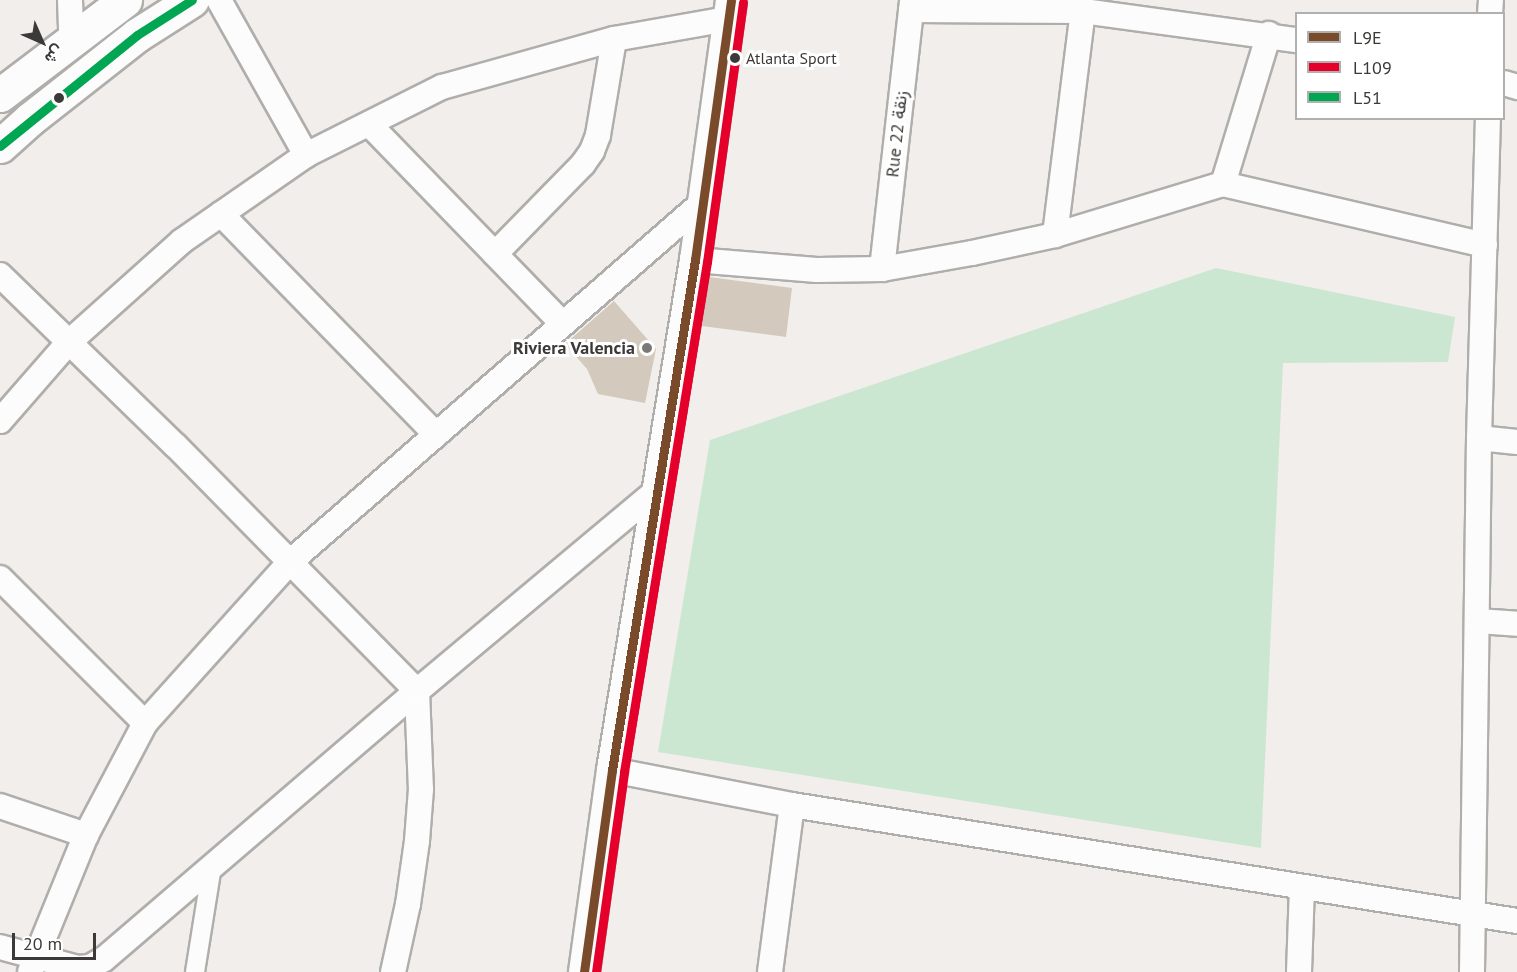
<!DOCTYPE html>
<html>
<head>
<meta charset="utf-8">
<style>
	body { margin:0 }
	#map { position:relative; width:1517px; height:972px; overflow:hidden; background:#f1eeeb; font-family:"PT Sans",Vazirmatn,sans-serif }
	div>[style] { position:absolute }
	.green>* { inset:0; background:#cce7d1 }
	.building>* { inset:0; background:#d3cabd }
	.roads { filter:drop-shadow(2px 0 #b0aeab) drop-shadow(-2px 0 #b0aeab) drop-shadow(0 2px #b0aeab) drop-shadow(0 -2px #b0aeab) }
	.pedestrian>* { height:18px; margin:-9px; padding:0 9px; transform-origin:9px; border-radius:9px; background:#fdfcfc }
	.minor>* { height:24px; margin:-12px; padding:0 12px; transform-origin:12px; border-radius:12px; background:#fdfcfc }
	.tertiary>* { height:30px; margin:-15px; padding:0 15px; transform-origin:15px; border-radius:15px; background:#fdfcfc }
	.secondary>* { height:33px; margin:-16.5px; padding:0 16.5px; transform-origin:16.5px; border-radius:16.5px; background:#fdfcfc }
	.bus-1>* { height:9px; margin:-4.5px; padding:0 4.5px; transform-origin:4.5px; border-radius:4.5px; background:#7a4b2a }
	.bus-2>* { height:9px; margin:-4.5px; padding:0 4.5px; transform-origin:4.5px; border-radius:4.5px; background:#e4002b }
	.bus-3>* { height:9px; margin:-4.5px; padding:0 4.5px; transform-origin:4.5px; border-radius:4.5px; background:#00a651 }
	.dots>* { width:16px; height:16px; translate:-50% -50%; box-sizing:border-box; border:3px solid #fff; border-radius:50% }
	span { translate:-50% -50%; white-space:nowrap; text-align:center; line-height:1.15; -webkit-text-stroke:6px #fff; paint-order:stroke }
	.bus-label { font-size:16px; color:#3c3a38 }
	.left { translate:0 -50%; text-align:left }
	.street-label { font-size:18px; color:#3c3a38 }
	.poi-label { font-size:18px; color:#3c3a38; font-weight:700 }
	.right { translate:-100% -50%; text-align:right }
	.legend { position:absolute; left:1295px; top:12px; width:210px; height:108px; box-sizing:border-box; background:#fff; border:2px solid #b1b0af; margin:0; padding:8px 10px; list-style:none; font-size:18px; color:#3c3a38 }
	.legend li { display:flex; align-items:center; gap:12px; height:30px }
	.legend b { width:30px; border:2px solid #b1b0af }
	.north { position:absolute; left:12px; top:12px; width:60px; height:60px; -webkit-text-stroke:4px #fff; paint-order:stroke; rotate:135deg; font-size:16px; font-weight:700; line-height:24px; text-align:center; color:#3c3a38 }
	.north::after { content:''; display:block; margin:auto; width:21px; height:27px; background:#3c3a38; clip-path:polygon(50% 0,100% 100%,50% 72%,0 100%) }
	.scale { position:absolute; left:12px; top:933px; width:84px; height:27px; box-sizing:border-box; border:3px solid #3c3a38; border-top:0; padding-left:8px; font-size:18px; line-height:21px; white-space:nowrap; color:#3c3a38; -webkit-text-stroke:4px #fff; paint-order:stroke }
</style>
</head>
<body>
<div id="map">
	<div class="green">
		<div style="clip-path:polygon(1216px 268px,1455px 317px,1448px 362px,1283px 363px,1261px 848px,658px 752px,710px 440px)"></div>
	</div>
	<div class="building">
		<div style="clip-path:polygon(709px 277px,792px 288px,786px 337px,702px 326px)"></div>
		<div style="clip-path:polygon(614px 301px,656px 349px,645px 403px,598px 394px,587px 369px,565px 344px)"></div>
	</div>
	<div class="roads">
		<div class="pedestrian">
			<div style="left:195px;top:972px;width:107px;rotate:-80.9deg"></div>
		</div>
		<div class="minor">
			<div style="left:70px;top:0;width:38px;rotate:88deg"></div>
			<div style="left:219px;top:0;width:178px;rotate:60.7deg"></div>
			<div style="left:911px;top:10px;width:172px;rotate:0.3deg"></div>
			<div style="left:1083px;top:11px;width:215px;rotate:7.8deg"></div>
			<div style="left:1490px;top:14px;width:14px;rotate:-86deg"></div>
			<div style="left:1504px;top:83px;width:14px;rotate:17deg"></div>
			<div style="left:369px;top:124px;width:277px;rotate:45.9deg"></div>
			<div style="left:1223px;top:184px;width:157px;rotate:-73deg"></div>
			<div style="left:221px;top:214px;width:308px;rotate:45.7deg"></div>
			<div style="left:1055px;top:235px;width:226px;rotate:-82.9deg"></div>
			<div style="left:495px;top:254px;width:126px;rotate:-45.6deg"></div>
			<div style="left:583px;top:164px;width:16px;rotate:-55deg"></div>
			<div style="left:592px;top:151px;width:17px;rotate:-69deg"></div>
			<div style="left:598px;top:135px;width:97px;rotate:-80.5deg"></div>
			<div style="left:695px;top:260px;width:122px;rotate:4.7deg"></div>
			<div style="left:817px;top:270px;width:65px;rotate:-0.9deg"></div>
			<div style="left:882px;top:269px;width:91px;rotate:-10.1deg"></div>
			<div style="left:972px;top:253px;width:85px;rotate:-12.2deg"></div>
			<div style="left:1055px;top:235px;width:176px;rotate:-16.9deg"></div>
			<div style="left:1223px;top:184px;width:269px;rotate:13.1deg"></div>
			<div style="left:882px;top:269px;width:271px;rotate:-83.6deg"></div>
			<div style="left:0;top:275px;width:245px;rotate:44.2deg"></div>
			<div style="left:176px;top:446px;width:344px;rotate:45.5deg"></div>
			<div style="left:417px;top:691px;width:98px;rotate:87.7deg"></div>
			<div style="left:421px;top:789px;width:52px;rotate:94.4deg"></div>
			<div style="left:417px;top:841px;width:64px;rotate:98.1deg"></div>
			<div style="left:408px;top:904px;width:70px;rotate:102.4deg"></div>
			<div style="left:0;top:421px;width:103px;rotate:-48.9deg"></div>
			<div style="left:68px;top:343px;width:153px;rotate:-41.8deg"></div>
			<div style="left:182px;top:241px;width:151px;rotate:-34.7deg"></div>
			<div style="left:306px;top:155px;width:152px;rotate:-26.6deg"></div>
			<div style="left:442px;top:87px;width:179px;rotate:-15.6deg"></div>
			<div style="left:614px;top:39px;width:116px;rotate:-10deg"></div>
			<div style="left:1479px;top:438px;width:38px;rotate:6deg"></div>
			<div style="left:0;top:578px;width:205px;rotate:45deg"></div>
			<div style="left:1478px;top:621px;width:39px;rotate:4deg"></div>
			<div style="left:612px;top:770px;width:183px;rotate:11deg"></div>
			<div style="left:792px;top:805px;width:734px;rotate:9.09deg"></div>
			<div style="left:0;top:806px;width:91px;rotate:18.6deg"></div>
			<div style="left:0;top:947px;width:81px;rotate:15.1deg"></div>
			<div style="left:78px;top:968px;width:12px;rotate:-5deg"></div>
			<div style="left:90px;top:967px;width:16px;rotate:-30deg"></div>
			<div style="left:104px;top:959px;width:412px;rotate:-40.6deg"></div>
			<div style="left:417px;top:691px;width:315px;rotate:-39.9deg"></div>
			<div style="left:30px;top:972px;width:148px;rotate:-67.8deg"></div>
			<div style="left:86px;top:835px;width:127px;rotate:-62.2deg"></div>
			<div style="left:145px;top:723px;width:218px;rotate:-48deg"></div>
			<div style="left:291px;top:561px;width:545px;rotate:-41.06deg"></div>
			<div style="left:770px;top:972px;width:168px;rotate:-82.5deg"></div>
			<div style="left:1299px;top:972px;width:85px;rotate:-88deg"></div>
			<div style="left:1472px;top:972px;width:534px;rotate:-89.25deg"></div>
			<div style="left:1479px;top:438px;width:320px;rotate:-88.4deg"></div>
		</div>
		<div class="tertiary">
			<div style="left:584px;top:972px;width:204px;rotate:-82.1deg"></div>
			<div style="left:612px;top:770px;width:517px;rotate:-80.76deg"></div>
			<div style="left:695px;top:260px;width:262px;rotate:-82.1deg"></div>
		</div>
		<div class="secondary">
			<div style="left:0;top:95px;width:157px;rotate:-37.2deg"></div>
			<div style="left:0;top:146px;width:40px;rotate:-42deg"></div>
			<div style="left:30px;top:119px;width:136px;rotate:-38.1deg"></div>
			<div style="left:137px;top:35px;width:65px;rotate:-32.5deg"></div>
		</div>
	</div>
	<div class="bus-1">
		<div style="left:584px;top:972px;width:204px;rotate:-82.1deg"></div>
		<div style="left:612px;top:770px;width:517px;rotate:-80.76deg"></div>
		<div style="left:695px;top:260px;width:262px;rotate:-82.1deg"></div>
	</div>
	<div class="bus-2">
		<div style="left:596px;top:972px;width:202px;rotate:-82deg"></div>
		<div style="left:624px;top:772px;width:517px;rotate:-80.76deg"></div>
		<div style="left:707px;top:262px;width:262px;rotate:-82.1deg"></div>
	</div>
	<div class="bus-3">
		<div style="left:0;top:146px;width:176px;rotate:-39deg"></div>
		<div style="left:137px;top:35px;width:65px;rotate:-32.5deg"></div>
	</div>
	<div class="dots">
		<div style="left:735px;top:58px;background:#3c3a38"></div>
		<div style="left:59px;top:98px;background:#3c3a38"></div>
		<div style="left:647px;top:348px;background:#7b7977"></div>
	</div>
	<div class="bus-label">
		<span class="left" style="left:746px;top:58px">Atlanta Sport</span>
	</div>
	<div class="street-label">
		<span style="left:897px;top:134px;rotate:-84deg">Rue 22 زنقة</span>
	</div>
	<div class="poi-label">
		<span class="right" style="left:635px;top:348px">Riviera Valencia</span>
	</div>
	<ul class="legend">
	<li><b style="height:8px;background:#7a4b2a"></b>L9E</li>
	<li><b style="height:8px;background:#e4002b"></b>L109</li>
	<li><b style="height:8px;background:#00a651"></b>L51</li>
	</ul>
	<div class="north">ش</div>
	<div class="scale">20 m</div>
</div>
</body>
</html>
